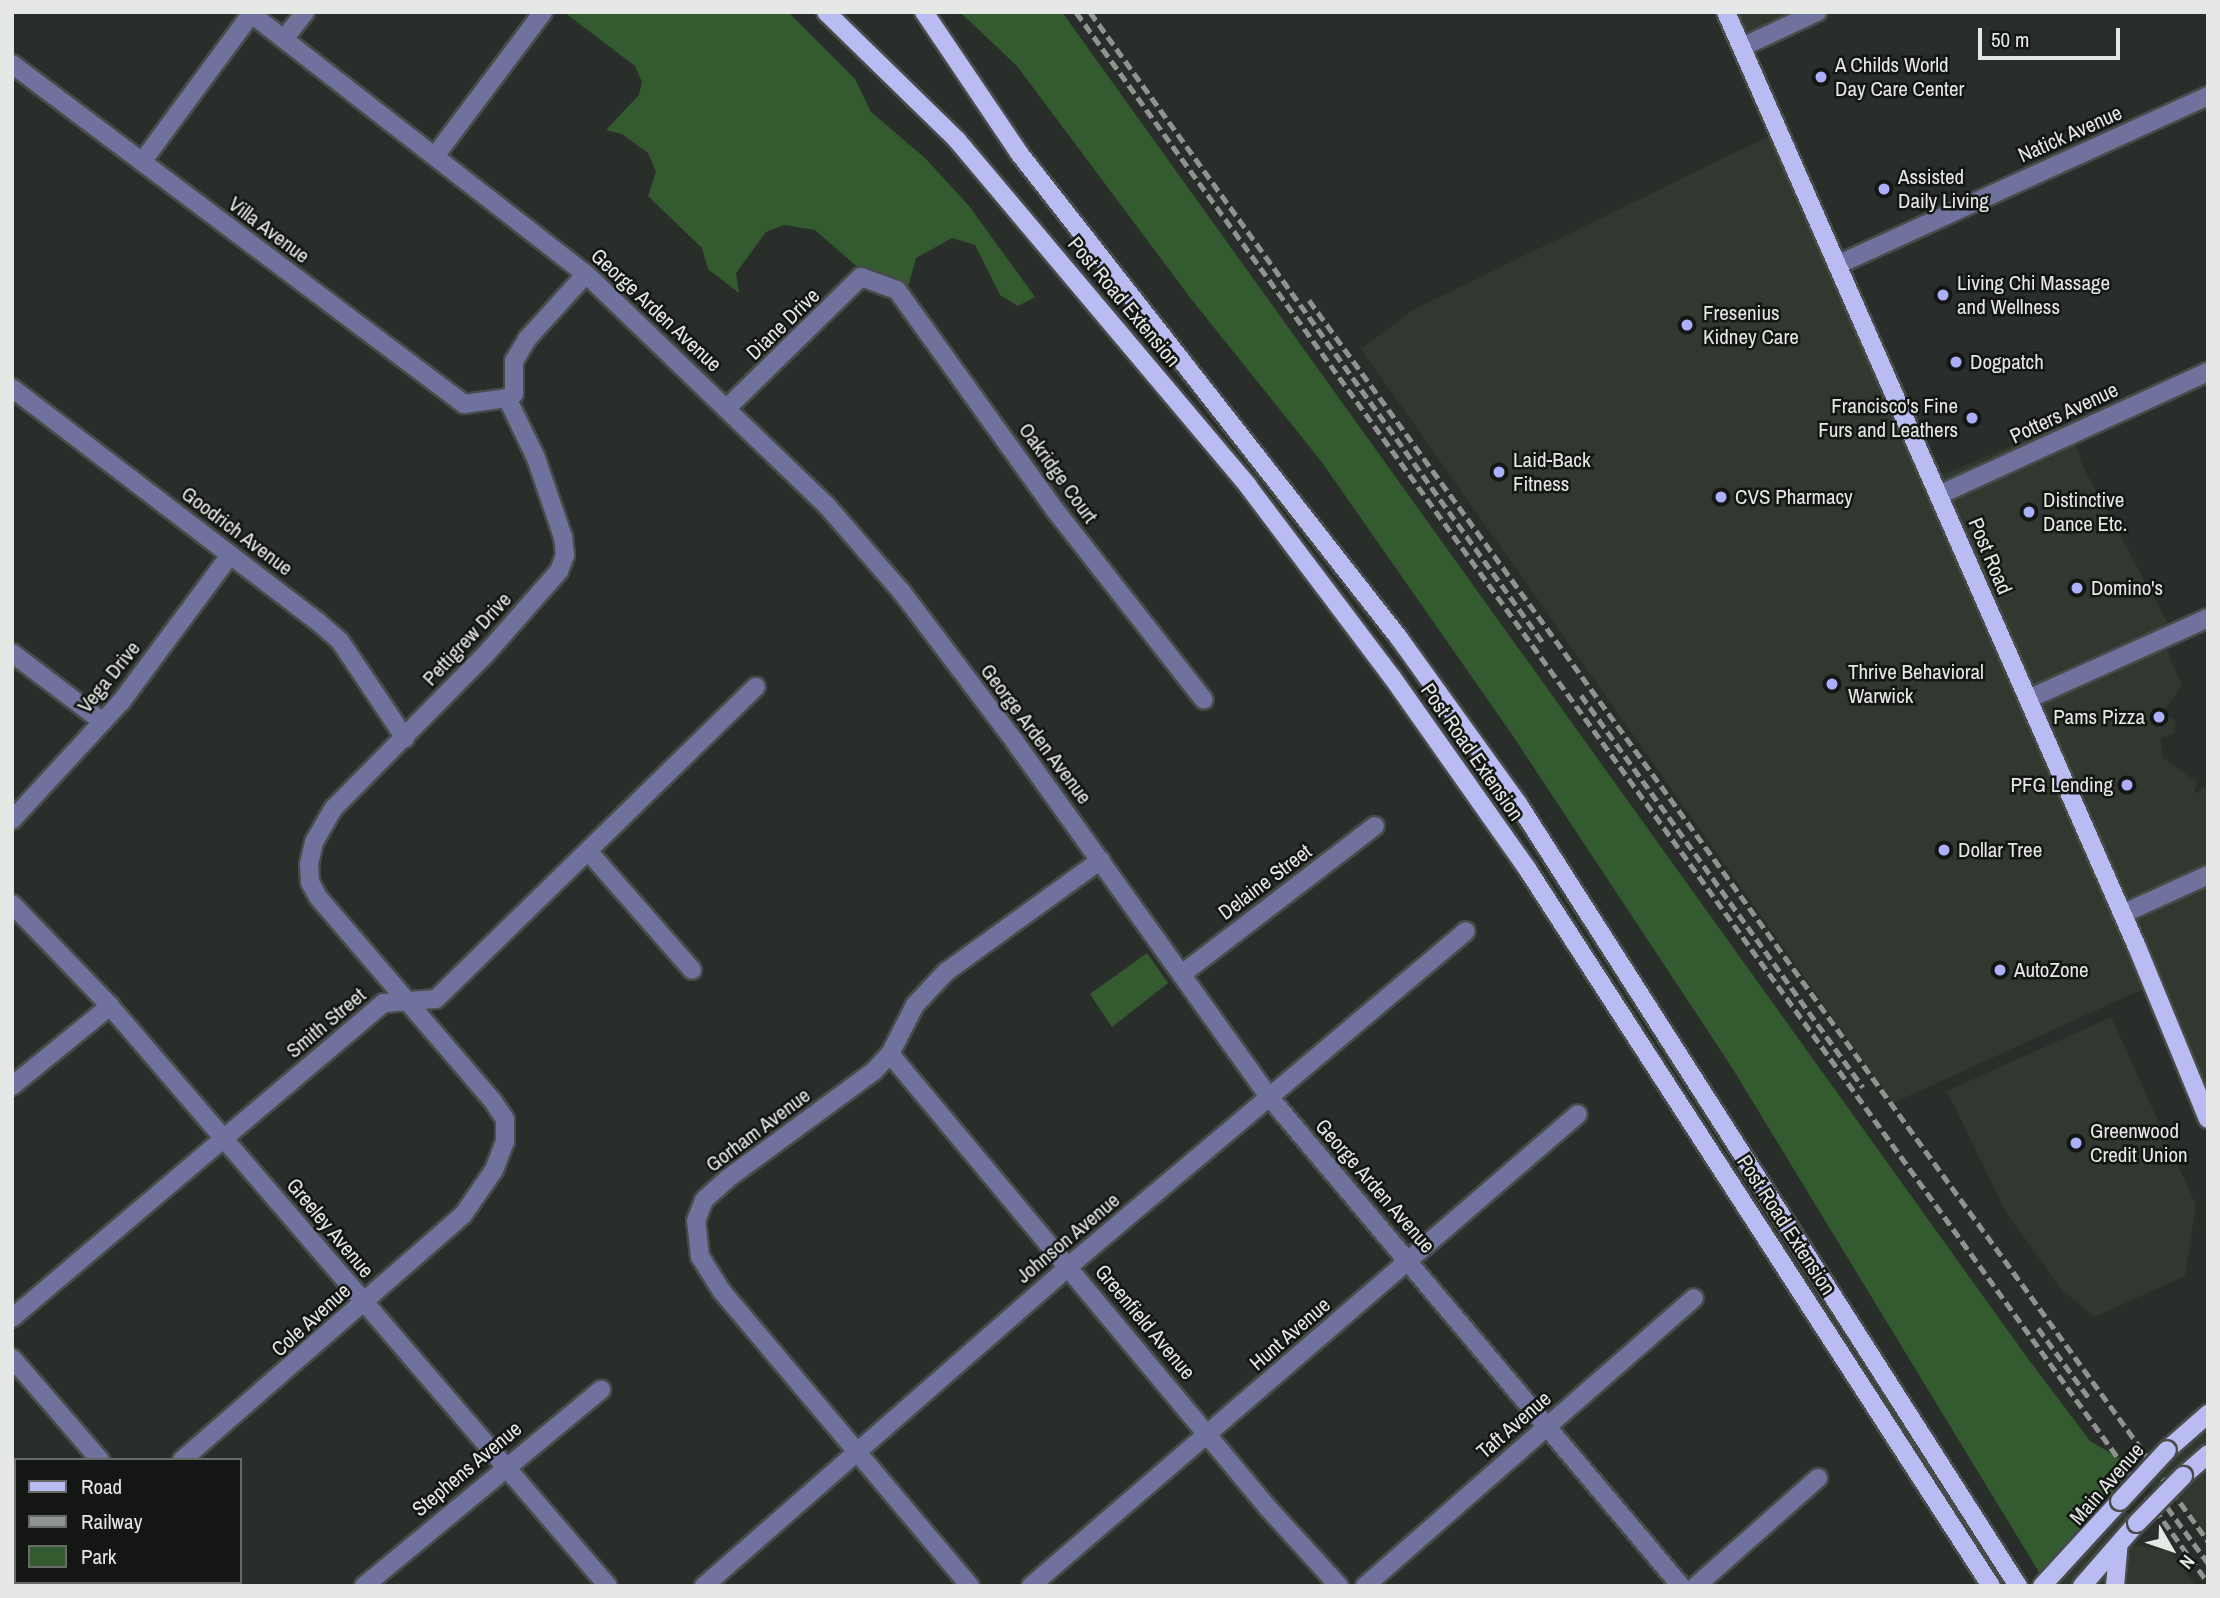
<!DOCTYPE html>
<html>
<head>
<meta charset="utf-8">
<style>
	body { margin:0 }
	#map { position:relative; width:2220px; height:1598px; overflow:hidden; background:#2a2e2a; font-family:"Archivo Narrow",sans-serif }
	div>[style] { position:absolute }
	.built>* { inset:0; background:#30382f }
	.green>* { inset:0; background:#345b30 }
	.roads { filter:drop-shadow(2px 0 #484c48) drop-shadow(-2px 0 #484c48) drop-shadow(0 2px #484c48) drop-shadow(0 -2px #484c48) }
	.minor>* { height:18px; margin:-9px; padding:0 9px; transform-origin:9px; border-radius:9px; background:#70729e }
	.major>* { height:18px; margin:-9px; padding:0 9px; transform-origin:9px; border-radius:9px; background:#b9bcf3 }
	.rail>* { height:5px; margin-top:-2.5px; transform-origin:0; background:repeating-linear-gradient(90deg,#909490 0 10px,transparent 0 15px) }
	.bridges { filter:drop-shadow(2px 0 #484c48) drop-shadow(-2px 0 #484c48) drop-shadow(0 2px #484c48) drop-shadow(0 -2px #484c48) }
	.major-bridge>* { height:18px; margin:-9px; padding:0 9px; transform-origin:9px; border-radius:9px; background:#b9bcf3 }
	.dots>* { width:19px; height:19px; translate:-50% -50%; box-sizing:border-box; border:4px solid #141614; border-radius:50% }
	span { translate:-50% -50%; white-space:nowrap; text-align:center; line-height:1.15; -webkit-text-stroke:5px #141614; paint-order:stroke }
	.poi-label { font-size:21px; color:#e5e8e5 }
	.left { translate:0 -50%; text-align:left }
	.right { translate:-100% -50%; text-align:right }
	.street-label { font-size:21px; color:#e5e8e5 }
	.frame { position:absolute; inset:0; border:14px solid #e5e8e5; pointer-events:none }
	.legend { position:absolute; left:14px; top:1458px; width:228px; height:126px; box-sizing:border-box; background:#141614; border:2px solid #686a68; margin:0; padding:9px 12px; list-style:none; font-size:21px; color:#e5e8e5 }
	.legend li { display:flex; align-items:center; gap:14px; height:35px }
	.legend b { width:35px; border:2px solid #686a68 }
	.north { position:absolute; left:2136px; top:1514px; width:70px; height:70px; -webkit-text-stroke:5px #141614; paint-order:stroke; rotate:129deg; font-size:19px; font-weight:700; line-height:28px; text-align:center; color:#e5e8e5 }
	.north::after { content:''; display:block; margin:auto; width:24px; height:32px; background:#e5e8e5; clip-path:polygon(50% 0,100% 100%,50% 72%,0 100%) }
	.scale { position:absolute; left:1978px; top:28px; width:142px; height:32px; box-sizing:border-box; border:4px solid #e5e8e5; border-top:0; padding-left:9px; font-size:21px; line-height:24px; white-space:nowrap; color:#e5e8e5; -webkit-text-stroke:5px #141614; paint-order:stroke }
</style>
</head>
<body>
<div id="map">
	<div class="built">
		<div style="clip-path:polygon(1726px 12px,1822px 12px,1745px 48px)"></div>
		<div style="clip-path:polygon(1777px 132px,1936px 477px,2069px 423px,2083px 467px,2173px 633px,2164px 644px,2182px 685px,2163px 712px,2176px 721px,2174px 734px,2161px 738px,2162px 757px,2197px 782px,2194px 794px,2208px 786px,2208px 1105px,2154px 984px,1893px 1103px,1361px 349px,1413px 310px)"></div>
		<div style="clip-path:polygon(2111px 1017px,2196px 1205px,2185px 1276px,2094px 1317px,2062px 1290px,2006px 1212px,1947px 1091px)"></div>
		<div style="clip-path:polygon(2208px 1415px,2208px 1537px,2188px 1509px,2150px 1489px,2160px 1464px)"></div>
		<div style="clip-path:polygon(2116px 1499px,2131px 1518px,2121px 1543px,2171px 1551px,2196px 1586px,2033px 1586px)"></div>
	</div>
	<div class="green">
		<div style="clip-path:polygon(564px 12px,788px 12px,855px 79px,871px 112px,925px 158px,969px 206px,1035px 297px,1018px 306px,1000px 295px,975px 245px,952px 238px,916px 258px,905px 298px,870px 278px,815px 230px,784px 225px,766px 232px,736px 273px,739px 293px,708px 269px,702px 248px,648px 196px,656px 172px,648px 153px,622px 134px,606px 130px,639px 95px,642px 82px,635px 66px)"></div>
		<div style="clip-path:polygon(960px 12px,1062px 12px,2026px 1356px,2090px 1441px,2128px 1463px,2115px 1496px,2042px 1577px,1731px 1066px,1511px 733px,1321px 461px,1192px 300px,1017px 66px)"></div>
		<div style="clip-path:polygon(1147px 953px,1168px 983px,1112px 1027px,1090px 994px)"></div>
	</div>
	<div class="roads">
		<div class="minor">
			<div style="left:249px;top:12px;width:427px;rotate:37.9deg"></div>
			<div style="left:586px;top:274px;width:335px;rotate:43.9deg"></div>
			<div style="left:827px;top:506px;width:113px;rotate:49deg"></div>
			<div style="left:901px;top:591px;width:189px;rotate:52.9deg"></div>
			<div style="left:1015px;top:742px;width:439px;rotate:54.4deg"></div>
			<div style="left:1271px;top:1099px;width:637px;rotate:49.91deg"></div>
			<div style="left:284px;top:39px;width:34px;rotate:-52deg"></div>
			<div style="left:1742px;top:47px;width:83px;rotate:-25deg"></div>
			<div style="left:12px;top:64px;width:566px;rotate:36.95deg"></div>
			<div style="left:464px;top:404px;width:43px;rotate:-7.9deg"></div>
			<div style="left:435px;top:156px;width:180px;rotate:-53.1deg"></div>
			<div style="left:142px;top:162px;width:184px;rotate:-53.6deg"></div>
			<div style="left:1837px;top:265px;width:408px;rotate:-24.5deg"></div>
			<div style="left:12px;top:388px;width:384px;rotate:37.4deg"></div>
			<div style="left:317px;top:621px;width:30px;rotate:41deg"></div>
			<div style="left:340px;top:641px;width:117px;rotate:56.2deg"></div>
			<div style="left:507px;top:398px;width:8px;rotate:-30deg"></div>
			<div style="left:514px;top:394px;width:33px;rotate:-90deg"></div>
			<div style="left:514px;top:361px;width:27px;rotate:-59deg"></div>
			<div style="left:528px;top:338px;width:86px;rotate:-47.8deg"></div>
			<div style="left:726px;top:409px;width:189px;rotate:-44.4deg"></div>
			<div style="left:861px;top:277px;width:38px;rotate:20deg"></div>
			<div style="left:897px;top:290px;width:271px;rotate:54.3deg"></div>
			<div style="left:1055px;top:510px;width:241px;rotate:51.9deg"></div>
			<div style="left:1939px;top:495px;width:296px;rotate:-24.6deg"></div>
			<div style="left:12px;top:653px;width:114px;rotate:37.2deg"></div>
			<div style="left:2028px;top:699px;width:197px;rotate:-24.2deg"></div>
			<div style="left:12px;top:820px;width:161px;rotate:-47.3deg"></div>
			<div style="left:121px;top:702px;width:183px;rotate:-53.4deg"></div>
			<div style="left:588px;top:851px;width:158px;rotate:48.8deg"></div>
			<div style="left:12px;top:904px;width:141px;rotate:46.1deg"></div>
			<div style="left:110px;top:1006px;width:764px;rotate:49.35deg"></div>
			<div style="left:2122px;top:914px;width:94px;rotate:-24.4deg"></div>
			<div style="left:1182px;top:974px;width:243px;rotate:-37.5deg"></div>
			<div style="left:890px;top:1054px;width:592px;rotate:50.21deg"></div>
			<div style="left:1269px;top:1509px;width:104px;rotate:47.7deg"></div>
			<div style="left:12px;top:1086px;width:127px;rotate:-39.2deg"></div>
			<div style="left:12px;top:1318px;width:487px;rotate:-40.3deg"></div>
			<div style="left:384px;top:1003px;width:52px;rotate:-4.4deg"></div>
			<div style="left:436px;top:999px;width:447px;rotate:-44.3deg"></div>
			<div style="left:12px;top:1358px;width:135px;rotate:49.2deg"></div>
			<div style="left:182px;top:1460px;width:373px;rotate:-41.1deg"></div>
			<div style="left:463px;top:1215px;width:55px;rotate:-55.4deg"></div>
			<div style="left:494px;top:1170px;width:30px;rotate:-69deg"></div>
			<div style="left:505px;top:1142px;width:23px;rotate:-90deg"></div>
			<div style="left:505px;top:1119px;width:23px;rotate:-124deg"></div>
			<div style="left:492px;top:1100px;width:267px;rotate:-130.6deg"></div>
			<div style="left:318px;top:897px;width:17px;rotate:-118deg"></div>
			<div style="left:310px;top:882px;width:18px;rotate:-93deg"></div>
			<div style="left:309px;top:864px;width:23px;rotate:-77deg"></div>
			<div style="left:314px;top:842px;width:39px;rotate:-60deg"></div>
			<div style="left:334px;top:808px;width:215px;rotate:-45.4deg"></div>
			<div style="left:485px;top:655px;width:112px;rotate:-48.6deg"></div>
			<div style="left:559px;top:571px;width:17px;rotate:-69deg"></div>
			<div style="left:565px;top:555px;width:18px;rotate:-96deg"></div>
			<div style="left:563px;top:537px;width:83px;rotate:-108.9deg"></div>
			<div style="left:536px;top:458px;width:67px;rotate:-115.8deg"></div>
			<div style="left:208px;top:1582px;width:5px;rotate:53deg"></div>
			<div style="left:364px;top:1586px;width:308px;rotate:-39.6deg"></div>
			<div style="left:704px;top:1586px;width:485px;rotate:-41.2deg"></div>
			<div style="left:1069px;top:1266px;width:519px;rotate:-40.16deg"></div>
			<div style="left:970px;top:1586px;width:387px;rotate:-130.1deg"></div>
			<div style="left:721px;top:1290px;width:39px;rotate:-122deg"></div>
			<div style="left:700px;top:1257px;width:36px;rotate:-96deg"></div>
			<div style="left:696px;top:1221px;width:22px;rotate:-69deg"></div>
			<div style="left:704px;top:1200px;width:31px;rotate:-42deg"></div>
			<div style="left:727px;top:1179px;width:182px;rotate:-36.3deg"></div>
			<div style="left:874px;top:1071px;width:23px;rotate:-47deg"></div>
			<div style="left:890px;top:1054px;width:55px;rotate:-63deg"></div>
			<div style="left:915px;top:1005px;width:45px;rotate:-46.8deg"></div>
			<div style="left:946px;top:972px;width:191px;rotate:-35.9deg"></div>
			<div style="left:1031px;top:1586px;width:722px;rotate:-40.79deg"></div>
			<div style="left:1365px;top:1586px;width:437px;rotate:-41.2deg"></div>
			<div style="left:1696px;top:1586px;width:163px;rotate:-41.5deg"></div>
		</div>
		<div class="major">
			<div style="left:826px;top:12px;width:183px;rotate:44.3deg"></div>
			<div style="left:957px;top:140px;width:452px;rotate:49.9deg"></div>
			<div style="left:1248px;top:486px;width:239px;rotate:53deg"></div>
			<div style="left:1392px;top:677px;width:236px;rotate:54.8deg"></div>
			<div style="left:1528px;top:870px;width:853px;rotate:57.11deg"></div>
			<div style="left:924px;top:12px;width:170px;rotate:56deg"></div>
			<div style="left:1019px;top:153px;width:616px;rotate:51.92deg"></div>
			<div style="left:1399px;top:638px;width:206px;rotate:54.3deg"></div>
			<div style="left:1519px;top:805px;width:927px;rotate:57.42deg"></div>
			<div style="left:1726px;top:12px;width:1021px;rotate:66.27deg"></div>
			<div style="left:2137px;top:947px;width:186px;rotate:67.6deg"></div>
			<div style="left:2167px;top:1450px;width:55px;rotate:-41.3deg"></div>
			<div style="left:2183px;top:1476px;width:33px;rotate:-41deg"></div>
			<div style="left:2042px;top:1586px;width:115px;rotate:-47.5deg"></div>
			<div style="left:2082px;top:1586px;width:84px;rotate:-48.9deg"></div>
			<div style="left:2115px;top:1586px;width:38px;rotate:-85deg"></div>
		</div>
	</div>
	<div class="rail">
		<div style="left:1076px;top:12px;width:1936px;rotate:54.22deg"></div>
		<div style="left:1090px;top:12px;width:778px;rotate:54.31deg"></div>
		<div style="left:1309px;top:300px;width:1532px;rotate:54.08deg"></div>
		<div style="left:1581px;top:695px;width:483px;rotate:54.3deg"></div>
		<div style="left:2038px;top:1328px;width:90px;rotate:54deg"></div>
		<div style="left:2167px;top:1507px;width:69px;rotate:53.8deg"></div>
	</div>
	<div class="bridges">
		<div class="major-bridge">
			<div style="left:2120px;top:1501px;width:69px;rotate:-47.3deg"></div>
			<div style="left:2137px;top:1523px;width:66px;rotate:-45.6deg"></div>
		</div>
	</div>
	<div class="dots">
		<div style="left:1821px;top:77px;background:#acaffb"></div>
		<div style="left:1884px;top:189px;background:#acaffb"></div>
		<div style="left:1943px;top:295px;background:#acaffb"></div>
		<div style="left:1687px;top:325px;background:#acaffb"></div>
		<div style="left:1956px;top:362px;background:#acaffb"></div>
		<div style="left:1972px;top:418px;background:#acaffb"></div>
		<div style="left:1499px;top:472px;background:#acaffb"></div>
		<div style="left:1721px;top:497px;background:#acaffb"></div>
		<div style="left:2029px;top:512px;background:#acaffb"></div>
		<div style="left:2077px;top:588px;background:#acaffb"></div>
		<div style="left:1832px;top:684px;background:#acaffb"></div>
		<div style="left:2159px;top:717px;background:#acaffb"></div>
		<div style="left:2127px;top:785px;background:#acaffb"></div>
		<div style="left:1944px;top:850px;background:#acaffb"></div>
		<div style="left:2000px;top:970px;background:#acaffb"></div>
		<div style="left:2076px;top:1143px;background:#acaffb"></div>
	</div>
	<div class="poi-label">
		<span class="left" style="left:1835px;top:77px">A Childs World<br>Day Care Center</span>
		<span class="left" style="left:1898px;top:189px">Assisted<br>Daily Living</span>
		<span class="left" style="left:1957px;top:295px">Living Chi Massage<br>and Wellness</span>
		<span class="left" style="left:1703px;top:325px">Fresenius<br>Kidney Care</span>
		<span class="left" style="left:1970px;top:362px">Dogpatch</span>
		<span class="right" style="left:1958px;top:418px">Francisco's Fine<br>Furs and Leathers</span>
		<span class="left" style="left:1513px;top:472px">Laid-Back<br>Fitness</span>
		<span class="left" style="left:1735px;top:497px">CVS Pharmacy</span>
		<span class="left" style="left:2043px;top:512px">Distinctive<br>Dance Etc.</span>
		<span class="left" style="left:2091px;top:588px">Domino's</span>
		<span class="left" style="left:1848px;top:684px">Thrive Behavioral<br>Warwick</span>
		<span class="right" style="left:2145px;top:717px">Pams Pizza</span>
		<span class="right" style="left:2113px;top:785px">PFG Lending</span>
		<span class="left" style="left:1958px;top:850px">Dollar Tree</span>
		<span class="left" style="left:2014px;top:970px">AutoZone</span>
		<span class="left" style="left:2090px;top:1143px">Greenwood<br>Credit Union</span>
	</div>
	<div class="street-label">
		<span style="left:2070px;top:134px;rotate:-24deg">Natick Avenue</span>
		<span style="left:269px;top:230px;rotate:37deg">Villa Avenue</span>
		<span style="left:1124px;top:302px;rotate:50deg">Post Road Extension</span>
		<span style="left:656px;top:310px;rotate:43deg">George Arden Avenue</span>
		<span style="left:783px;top:324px;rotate:-44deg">Diane Drive</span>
		<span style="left:2064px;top:413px;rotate:-25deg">Potters Avenue</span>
		<span style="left:1058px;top:473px;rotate:54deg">Oakridge Court</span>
		<span style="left:237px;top:531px;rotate:37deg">Goodrich Avenue</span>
		<span style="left:1990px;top:556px;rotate:67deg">Post Road</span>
		<span style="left:467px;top:639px;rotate:-47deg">Pettigrew Drive</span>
		<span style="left:109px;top:677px;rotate:-51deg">Vega Drive</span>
		<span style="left:1036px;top:734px;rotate:53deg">George Arden Avenue</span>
		<span style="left:1472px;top:752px;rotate:55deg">Post Road Extension</span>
		<span style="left:1265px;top:882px;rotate:-37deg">Delaine Street</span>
		<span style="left:326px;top:1023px;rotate:-40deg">Smith Street</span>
		<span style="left:758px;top:1130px;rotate:-37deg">Gorham Avenue</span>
		<span style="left:1375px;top:1186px;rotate:49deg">George Arden Avenue</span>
		<span style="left:1786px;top:1225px;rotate:57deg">Post Road Extension</span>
		<span style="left:330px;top:1228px;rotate:50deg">Greeley Avenue</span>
		<span style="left:1068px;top:1238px;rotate:-40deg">Johnson Avenue</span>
		<span style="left:311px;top:1320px;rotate:-42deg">Cole Avenue</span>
		<span style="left:1145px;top:1322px;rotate:50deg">Greenfield Avenue</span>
		<span style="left:1290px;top:1334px;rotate:-41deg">Hunt Avenue</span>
		<span style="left:1514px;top:1425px;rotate:-41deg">Taft Avenue</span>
		<span style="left:467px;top:1469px;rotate:-40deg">Stephens Avenue</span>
		<span style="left:2107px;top:1484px;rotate:-49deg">Main Avenue</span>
	</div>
	<div class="frame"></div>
	<ul class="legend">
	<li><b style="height:9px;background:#b9bcf3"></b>Road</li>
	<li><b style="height:9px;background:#909490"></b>Railway</li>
	<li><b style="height:19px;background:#345b30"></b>Park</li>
	</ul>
	<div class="north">N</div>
	<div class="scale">50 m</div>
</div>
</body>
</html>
